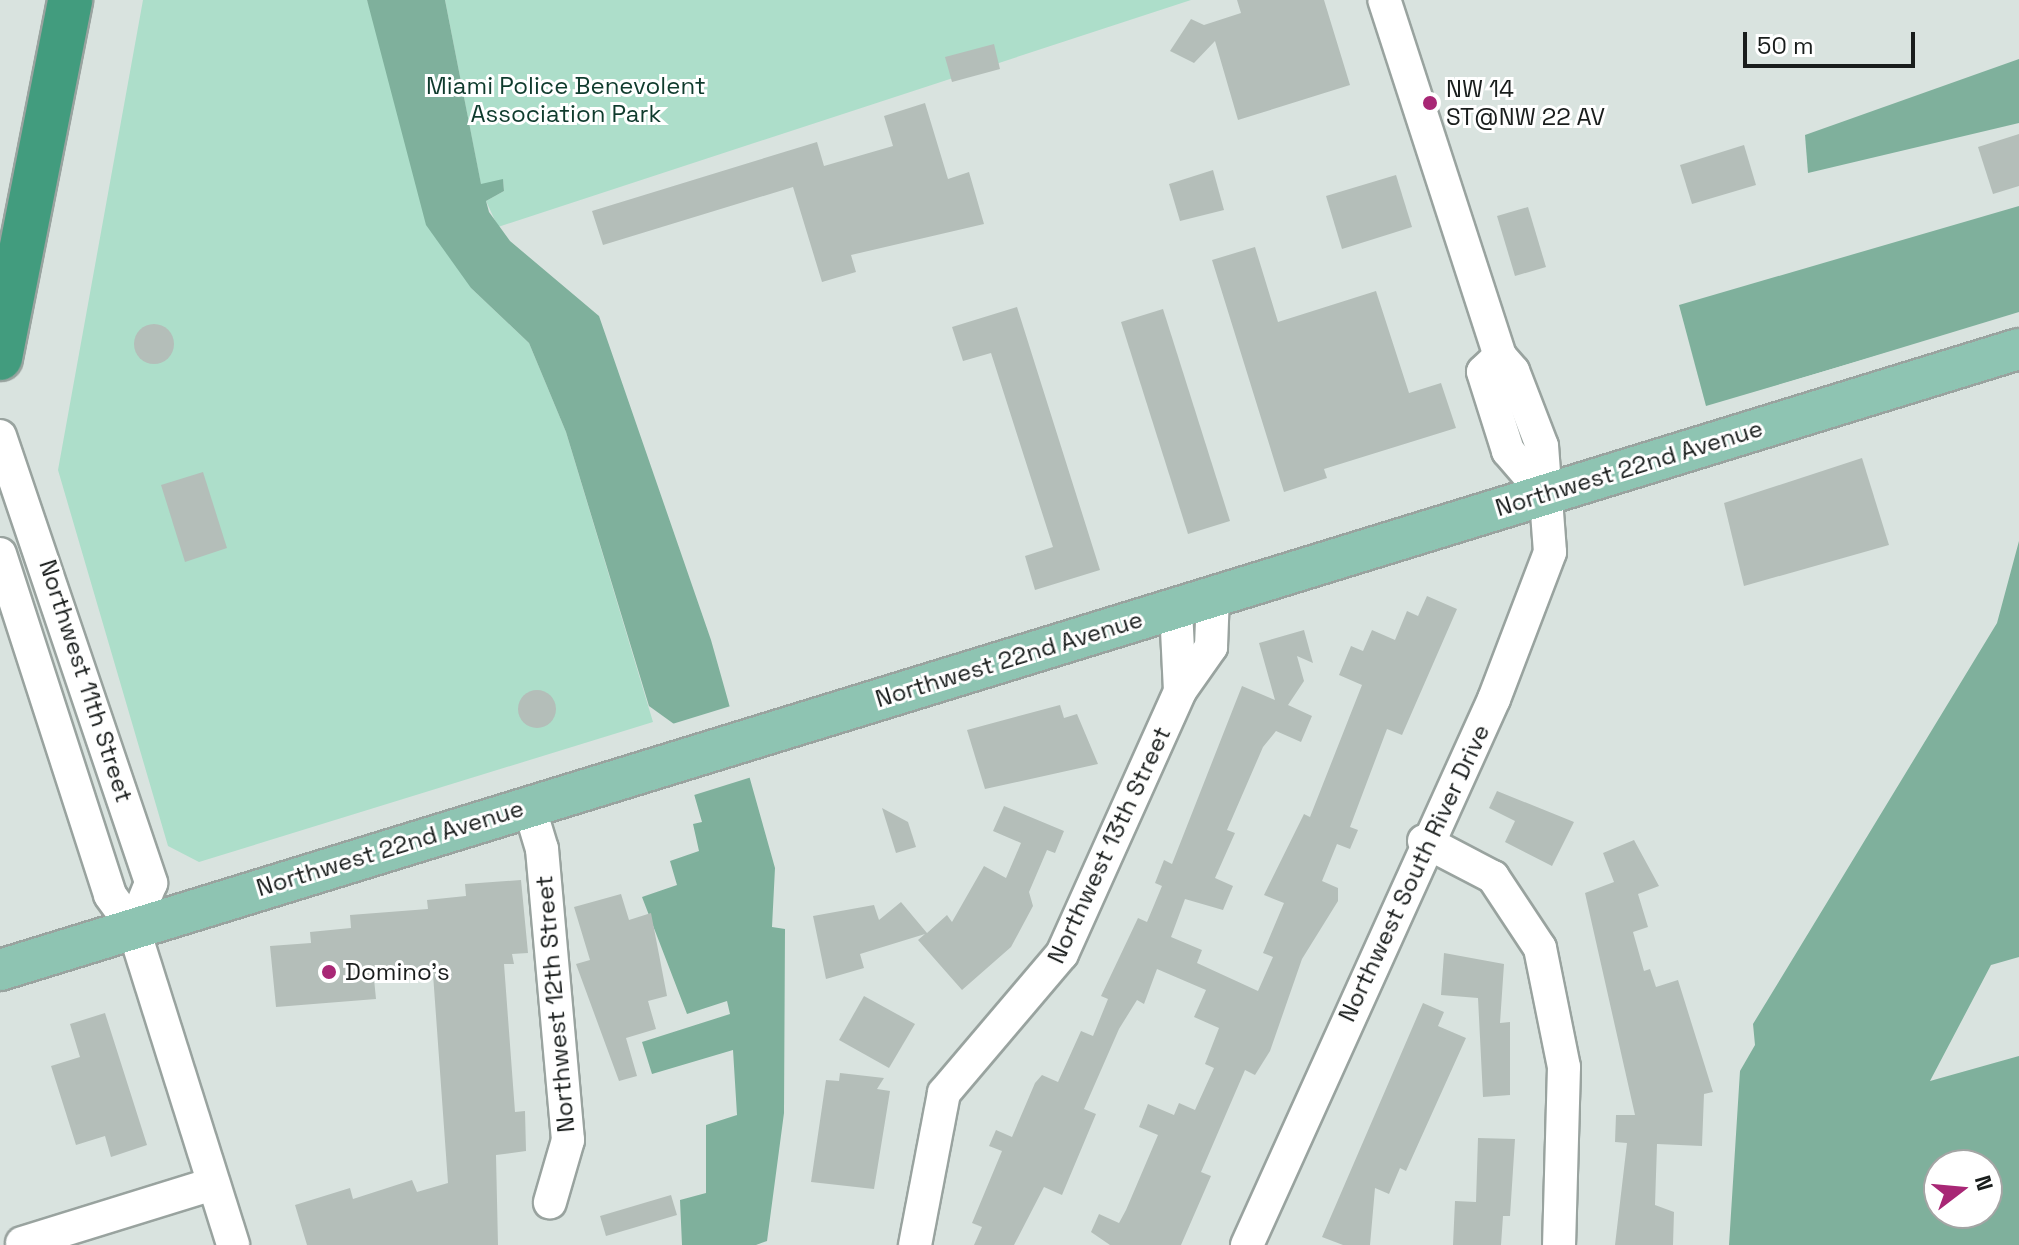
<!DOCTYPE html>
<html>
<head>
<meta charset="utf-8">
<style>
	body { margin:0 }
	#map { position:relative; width:2019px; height:1245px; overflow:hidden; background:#d9e3df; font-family:"Space Grotesk",sans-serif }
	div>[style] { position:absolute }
	.green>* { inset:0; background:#addeca }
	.water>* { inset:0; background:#7fb09c }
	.pier>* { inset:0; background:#d9e3df }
	.building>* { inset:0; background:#b4beb9 }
	.round { border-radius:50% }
	.roads { filter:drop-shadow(2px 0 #99a39f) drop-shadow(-2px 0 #99a39f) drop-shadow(0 2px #99a39f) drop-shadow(0 -2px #99a39f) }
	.minor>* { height:32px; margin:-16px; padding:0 16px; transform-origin:16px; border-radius:16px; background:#fff }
	.major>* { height:40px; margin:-20px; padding:0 20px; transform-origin:20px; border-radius:20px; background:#8ec4b2 }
	.highway>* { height:44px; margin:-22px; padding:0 22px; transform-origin:22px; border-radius:22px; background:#429c7e }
	.dots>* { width:22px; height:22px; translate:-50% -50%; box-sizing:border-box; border:4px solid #fff; border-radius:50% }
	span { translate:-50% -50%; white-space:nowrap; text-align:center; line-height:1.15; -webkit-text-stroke:6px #fff; paint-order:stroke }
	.park-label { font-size:24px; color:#0f3b2d }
	.poi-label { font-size:24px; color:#191d1c }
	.left { translate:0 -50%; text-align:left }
	.street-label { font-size:24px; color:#191d1c }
	.north { position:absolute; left:1923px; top:1149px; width:80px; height:80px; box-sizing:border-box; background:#fff; border:2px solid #a3a5a4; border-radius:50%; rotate:74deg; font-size:22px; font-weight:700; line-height:32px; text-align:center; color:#191d1c }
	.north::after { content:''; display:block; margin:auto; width:28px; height:36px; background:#a82775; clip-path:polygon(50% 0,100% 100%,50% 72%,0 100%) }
	.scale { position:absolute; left:1743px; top:32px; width:172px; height:36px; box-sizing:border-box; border:4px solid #191d1c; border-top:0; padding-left:10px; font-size:24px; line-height:28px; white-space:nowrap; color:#191d1c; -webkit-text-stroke:6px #fff; paint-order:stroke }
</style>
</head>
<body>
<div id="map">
	<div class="green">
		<div style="clip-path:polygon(143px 0,367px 0,471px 288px,529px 343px,566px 432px,653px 722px,199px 862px,168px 846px,58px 470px)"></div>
		<div style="clip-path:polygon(445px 0,1191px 0,498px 227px,486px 201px,504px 191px,503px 180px,481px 185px)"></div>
	</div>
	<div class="water">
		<div style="clip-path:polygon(367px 0,445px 0,481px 184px,503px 179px,504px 191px,486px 201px,489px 212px,510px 241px,599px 316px,711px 640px,775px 868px,772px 927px,785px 929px,784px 1113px,767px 1241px,756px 1245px,682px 1245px,680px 1200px,706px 1193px,706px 1125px,737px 1115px,733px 1050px,652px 1074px,642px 1042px,730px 1014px,727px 1001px,687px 1014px,642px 897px,677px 885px,670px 861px,699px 851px,693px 824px,702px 822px,674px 724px,649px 706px,566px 432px,529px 343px,471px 288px,426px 225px)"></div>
		<div style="clip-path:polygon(2019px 59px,2019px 123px,1808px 173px,1805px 135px)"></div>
		<div style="clip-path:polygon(2019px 206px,2019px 314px,1706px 406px,1679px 305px)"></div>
		<div style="clip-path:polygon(evenodd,2019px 541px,2019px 957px,1991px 965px,1930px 1081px,2019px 1056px,2019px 1245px,1729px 1245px,1740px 1071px,1755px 1045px,1753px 1024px,1997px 623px,2019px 541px,1939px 1165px,1987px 1165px,1987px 1213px,1939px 1213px,1939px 1165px)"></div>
	</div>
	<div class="pier">
		<div style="clip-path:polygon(2019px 312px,2019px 318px,1714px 408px,1713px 405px)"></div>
		<div style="clip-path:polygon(734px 705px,755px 776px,691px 796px,669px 725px)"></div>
	</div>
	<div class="building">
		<div style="clip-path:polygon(1237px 0,1324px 0,1350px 85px,1238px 120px,1215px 41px,1194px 63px,1170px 51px,1191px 19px,1204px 25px,1241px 13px)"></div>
		<div style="clip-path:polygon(994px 44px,1000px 69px,952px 82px,945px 57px)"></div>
		<div style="clip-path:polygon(925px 103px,948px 179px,969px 172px,984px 224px,851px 255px,856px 272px,822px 282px,793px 187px,603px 245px,592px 211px,817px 142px,824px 166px,893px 146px,884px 116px)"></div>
		<div style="clip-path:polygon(2019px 134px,2019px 186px,1993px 194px,1978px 147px)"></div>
		<div style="clip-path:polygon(1744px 145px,1756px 185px,1692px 204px,1680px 165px)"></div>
		<div style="clip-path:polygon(1213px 170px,1224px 210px,1180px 221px,1169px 184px)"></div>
		<div style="clip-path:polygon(1396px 175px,1412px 227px,1342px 249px,1326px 196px)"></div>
		<div style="clip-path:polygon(1528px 207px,1546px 267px,1515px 276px,1497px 216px)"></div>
		<div style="clip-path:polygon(1255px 247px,1278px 322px,1376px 291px,1409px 393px,1441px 383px,1456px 428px,1324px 469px,1327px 478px,1284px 492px,1212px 260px)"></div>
		<div style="clip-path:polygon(1017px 307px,1100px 570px,1035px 590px,1025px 556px,1053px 547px,991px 353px,963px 361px,952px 327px)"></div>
		<div style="clip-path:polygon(1163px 309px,1230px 521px,1188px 534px,1121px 322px)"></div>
		<div class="round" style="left:134px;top:324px;width:40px;height:40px"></div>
		<div style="clip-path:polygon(1862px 458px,1889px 545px,1744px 586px,1724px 503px)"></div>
		<div style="clip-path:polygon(203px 472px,227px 548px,185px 562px,161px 485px)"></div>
		<div style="clip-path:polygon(1427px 596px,1457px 609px,1402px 735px,1387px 729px,1350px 827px,1358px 830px,1350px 849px,1337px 844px,1322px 881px,1338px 888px,1338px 901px,1302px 959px,1270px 1051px,1255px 1075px,1245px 1070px,1201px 1172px,1211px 1176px,1181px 1245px,1110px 1245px,1091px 1232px,1099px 1214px,1119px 1223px,1126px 1210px,1158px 1135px,1139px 1127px,1148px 1104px,1174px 1115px,1179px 1103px,1195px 1110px,1214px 1068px,1205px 1064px,1219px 1028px,1194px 1017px,1206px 990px,1157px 969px,1144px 1004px,1137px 1000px,1119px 1029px,1084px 1109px,1096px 1114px,1062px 1195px,1044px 1187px,1014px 1245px,974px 1245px,982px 1227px,972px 1223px,1002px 1151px,989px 1146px,996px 1130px,1012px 1137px,1035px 1083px,1042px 1075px,1058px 1082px,1081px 1031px,1093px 1036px,1108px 999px,1101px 996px,1138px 918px,1147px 922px,1162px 886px,1155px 883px,1164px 860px,1172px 864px,1242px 686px,1275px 700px,1259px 643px,1304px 630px,1313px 663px,1297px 656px,1304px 681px,1288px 705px,1312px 716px,1301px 742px,1276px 731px,1263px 747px,1227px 830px,1235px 833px,1215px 878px,1233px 886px,1223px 910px,1185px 899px,1171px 937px,1202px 950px,1197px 963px,1258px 991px,1273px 957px,1263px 953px,1284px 903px,1264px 895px,1304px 814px,1310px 817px,1362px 685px,1339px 675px,1351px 646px,1363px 651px,1372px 630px,1395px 640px,1407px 611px,1418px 616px)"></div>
		<div class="round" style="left:518px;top:690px;width:38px;height:38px"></div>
		<div style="clip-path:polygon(1060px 705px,1064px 718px,1077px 714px,1098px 764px,985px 789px,967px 730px)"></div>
		<div style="clip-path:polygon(1497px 791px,1574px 822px,1552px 866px,1505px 842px,1515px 821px,1489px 808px)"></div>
		<div style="clip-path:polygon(1004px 806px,1064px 831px,1055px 853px,1047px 850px,1029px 892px,1033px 906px,1011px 947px,962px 990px,918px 940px,925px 934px,860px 954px,864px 968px,826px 979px,813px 916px,874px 905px,879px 920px,901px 902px,927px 933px,947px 915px,952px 922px,984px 866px,1006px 878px,1021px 843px,993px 831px)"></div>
		<div style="clip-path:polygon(882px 808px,908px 822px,916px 847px,896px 853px)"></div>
		<div style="clip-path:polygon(1634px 840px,1659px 886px,1638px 894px,1648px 927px,1633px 932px,1644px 971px,1650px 969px,1656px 987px,1678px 980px,1713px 1092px,1704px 1094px,1702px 1146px,1657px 1144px,1655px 1205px,1674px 1212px,1673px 1245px,1615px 1245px,1627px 1143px,1615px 1142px,1616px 1115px,1635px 1115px,1585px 893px,1614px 882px,1603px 853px)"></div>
		<div style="clip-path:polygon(521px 880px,528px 953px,512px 954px,514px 964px,504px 964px,515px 1112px,525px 1111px,526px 1151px,496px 1155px,498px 1245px,307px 1245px,295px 1205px,350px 1188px,353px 1199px,412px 1180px,417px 1192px,448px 1183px,433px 974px,374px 979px,376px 999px,276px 1007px,270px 946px,311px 943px,310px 932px,351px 928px,350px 915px,428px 909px,427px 900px,466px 896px,465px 884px)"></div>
		<div style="clip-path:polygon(621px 894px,629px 920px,651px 913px,667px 996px,648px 1001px,656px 1029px,626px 1038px,637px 1076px,619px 1081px,576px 964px,590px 960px,574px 907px)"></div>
		<div style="clip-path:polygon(1444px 953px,1504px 964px,1500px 1023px,1510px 1022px,1510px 1095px,1483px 1097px,1478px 998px,1441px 995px)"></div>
		<div style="clip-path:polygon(864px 996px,915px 1024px,889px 1068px,839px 1040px)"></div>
		<div style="clip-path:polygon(1423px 1003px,1444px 1012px,1438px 1026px,1466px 1038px,1406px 1171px,1400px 1168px,1389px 1194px,1375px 1188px,1370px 1245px,1343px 1245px,1322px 1237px)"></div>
		<div style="clip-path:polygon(105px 1013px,147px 1145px,111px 1157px,105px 1136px,76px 1145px,51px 1066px,80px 1057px,70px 1024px)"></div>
		<div style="clip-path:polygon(840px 1073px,884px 1078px,877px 1089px,890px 1091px,874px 1189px,811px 1182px,826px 1080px,839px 1081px)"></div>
		<div style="clip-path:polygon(1478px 1138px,1515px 1139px,1510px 1216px,1503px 1216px,1501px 1245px,1453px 1245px,1455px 1201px,1476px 1202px)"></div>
		<div style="clip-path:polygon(671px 1195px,677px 1215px,606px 1236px,600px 1216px)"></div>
	</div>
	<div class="roads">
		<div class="minor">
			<div style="left:1500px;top:356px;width:23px;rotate:137deg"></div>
			<div style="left:1483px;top:372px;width:83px;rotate:72.4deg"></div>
			<div style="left:1508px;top:451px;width:57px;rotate:49.3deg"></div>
			<div style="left:0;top:436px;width:472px;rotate:71.3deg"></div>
			<div style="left:151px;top:883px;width:48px;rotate:112.2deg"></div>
			<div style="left:0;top:554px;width:358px;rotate:72.1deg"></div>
			<div style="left:110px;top:895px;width:39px;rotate:54deg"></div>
			<div style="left:133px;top:927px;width:333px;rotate:72.5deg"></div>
			<div style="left:1180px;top:691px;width:54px;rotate:-54.8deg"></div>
			<div style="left:1211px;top:647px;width:51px;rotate:-87.8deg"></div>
			<div style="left:529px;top:806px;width:45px;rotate:73.2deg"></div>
			<div style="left:542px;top:849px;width:292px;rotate:84.9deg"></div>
			<div style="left:568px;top:1140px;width:65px;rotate:106.2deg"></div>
			<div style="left:1424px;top:841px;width:78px;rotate:27.6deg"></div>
			<div style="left:1493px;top:877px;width:85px;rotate:56.5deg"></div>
			<div style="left:1540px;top:948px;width:121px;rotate:78.6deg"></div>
			<div style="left:1564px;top:1067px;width:178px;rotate:91.6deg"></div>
			<div style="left:22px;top:1243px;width:200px;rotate:-17.2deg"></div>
			<div style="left:915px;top:1245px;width:155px;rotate:-79.2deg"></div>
			<div style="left:944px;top:1093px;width:182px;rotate:-49.7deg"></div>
			<div style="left:1062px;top:954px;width:288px;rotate:-65.8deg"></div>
			<div style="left:1180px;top:691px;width:83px;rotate:-92.8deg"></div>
			<div style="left:1247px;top:1245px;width:599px;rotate:-65.66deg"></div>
			<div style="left:1494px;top:699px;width:157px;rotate:-69.1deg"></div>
			<div style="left:1550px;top:552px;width:106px;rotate:-94.3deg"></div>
			<div style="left:1542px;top:446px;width:80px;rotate:-111.1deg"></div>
			<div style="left:1513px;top:371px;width:20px;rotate:-131deg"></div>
			<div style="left:1500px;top:356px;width:374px;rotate:-108deg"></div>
		</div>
		<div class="major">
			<div style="left:0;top:970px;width:2112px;rotate:-17.1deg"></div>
		</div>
		<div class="highway">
			<div style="left:0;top:358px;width:365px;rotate:-78.9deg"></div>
		</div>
	</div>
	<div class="dots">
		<div style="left:1430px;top:103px;background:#a82775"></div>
		<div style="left:329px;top:972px;background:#a82775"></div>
	</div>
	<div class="park-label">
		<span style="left:566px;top:100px">Miami Police Benevolent<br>Association Park</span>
	</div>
	<div class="poi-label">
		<span class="left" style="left:1446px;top:103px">NW 14<br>ST@NW 22 AV</span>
		<span class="left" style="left:345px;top:972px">Domino's</span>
	</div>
	<div class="street-label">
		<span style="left:1629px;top:468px;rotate:-17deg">Northwest 22nd Avenue</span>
		<span style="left:1009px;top:659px;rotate:-17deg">Northwest 22nd Avenue</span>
		<span style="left:86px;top:681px;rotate:72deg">Northwest 11th Street</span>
		<span style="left:1109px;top:845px;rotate:-65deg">Northwest 13th Street</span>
		<span style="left:390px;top:848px;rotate:-17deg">Northwest 22nd Avenue</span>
		<span style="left:1414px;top:873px;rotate:-65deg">Northwest South River Drive</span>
		<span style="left:555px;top:1004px;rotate:-95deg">Northwest 12th Street</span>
	</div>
	<div class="north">N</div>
	<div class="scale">50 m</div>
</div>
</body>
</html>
